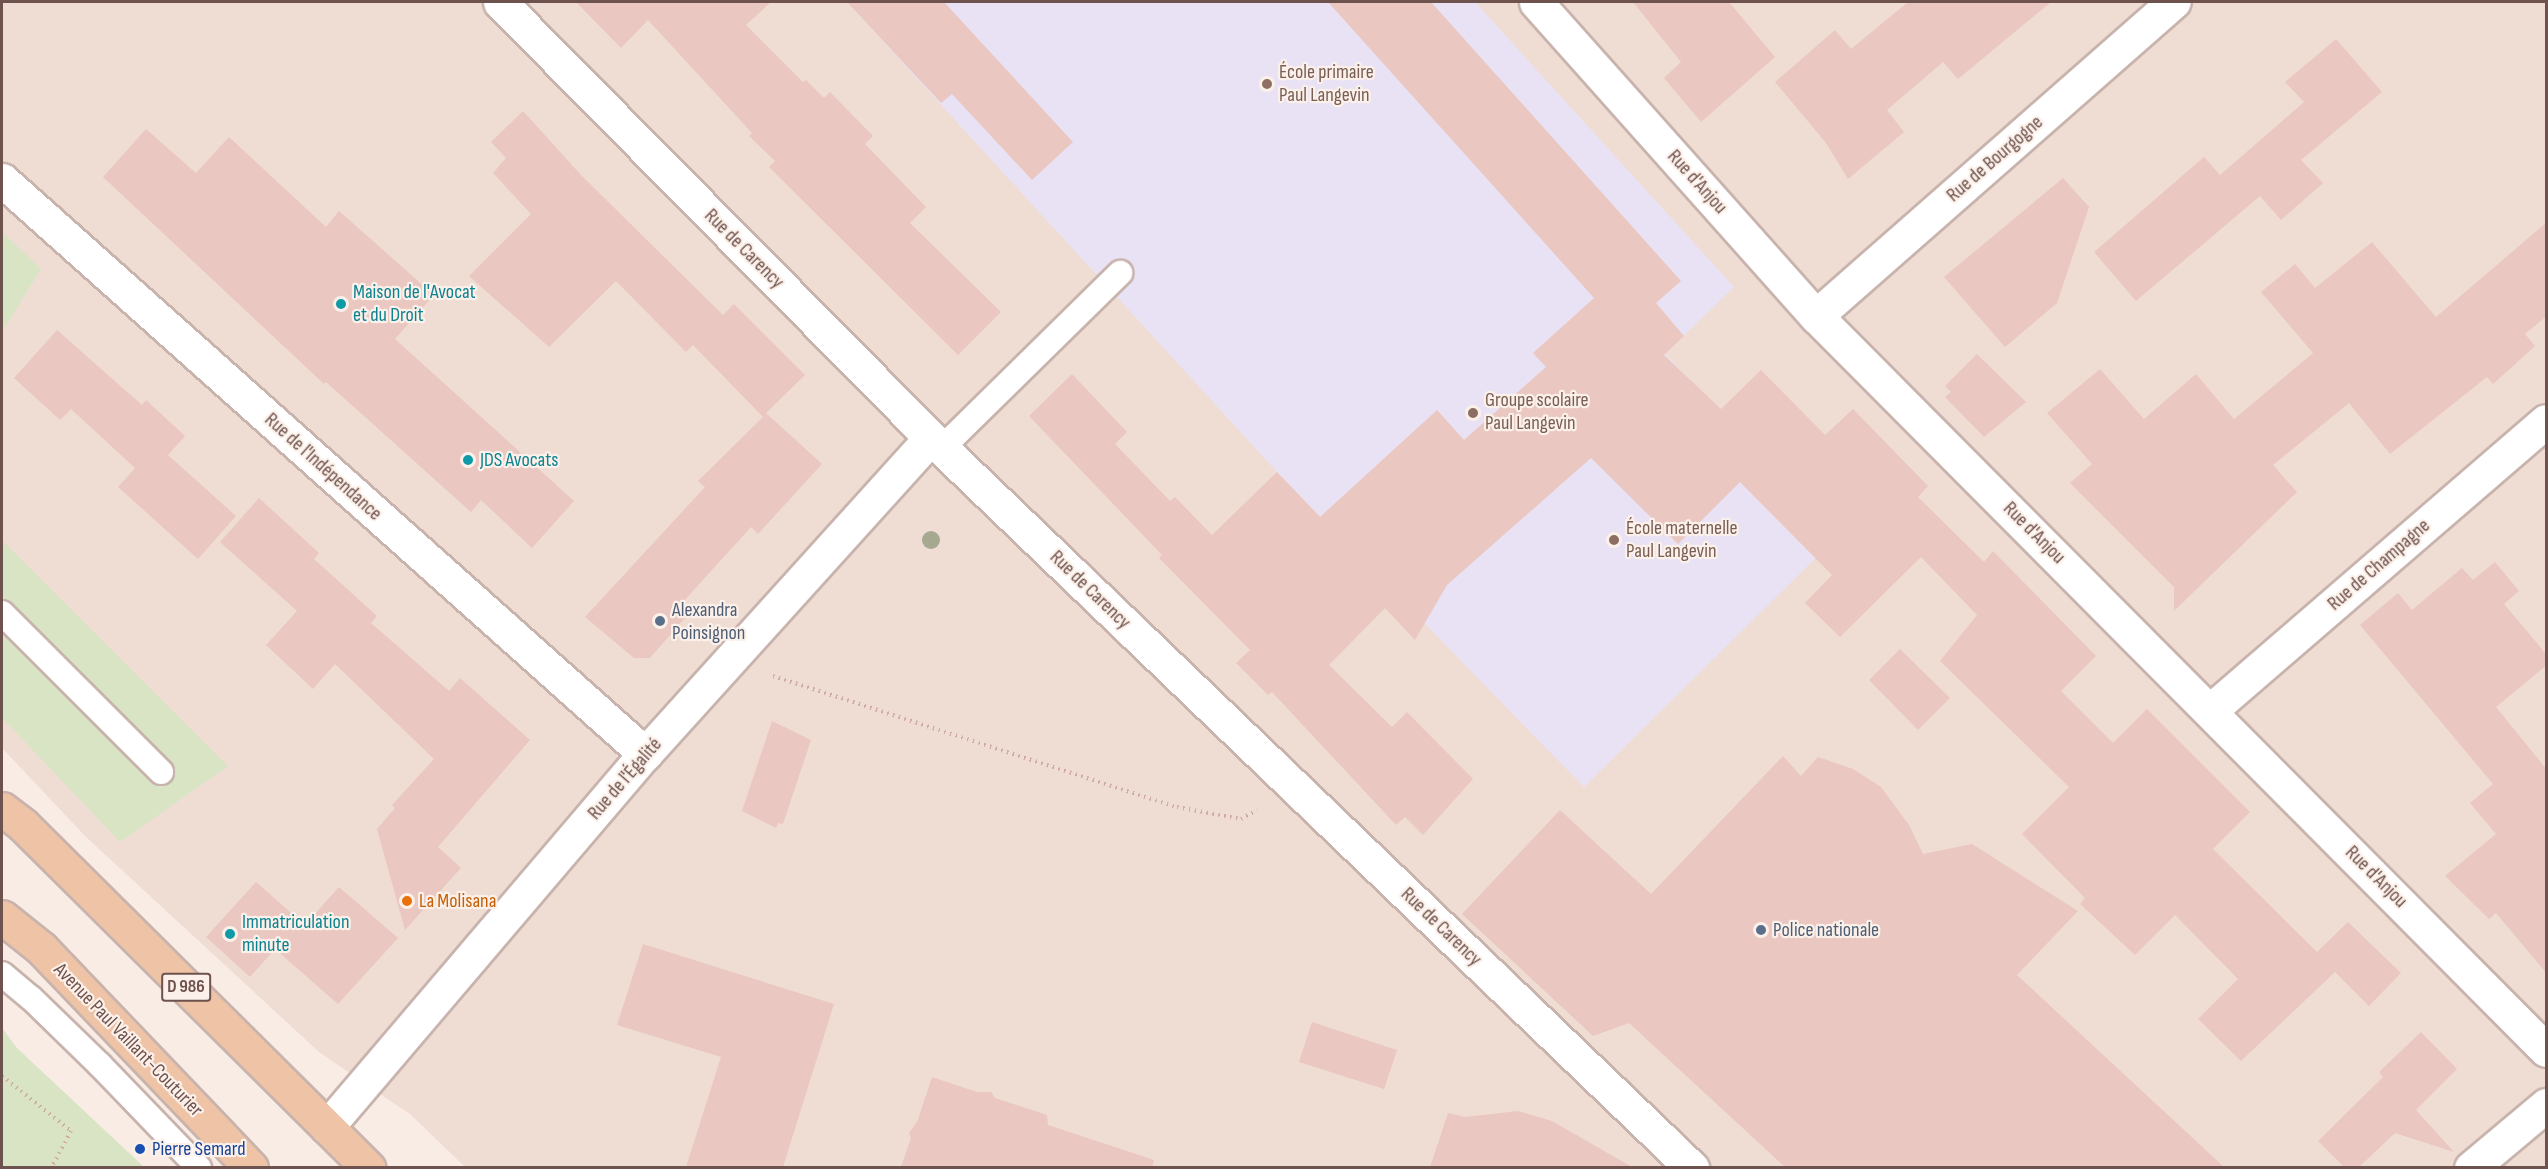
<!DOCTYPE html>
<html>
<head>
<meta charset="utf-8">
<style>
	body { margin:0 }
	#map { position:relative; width:2548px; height:1169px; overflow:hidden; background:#f9ece5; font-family:"Sofia Sans Condensed",sans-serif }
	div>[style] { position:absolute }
	.residential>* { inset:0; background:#efddd4 }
	.education>* { inset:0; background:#e9e2f5 }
	.green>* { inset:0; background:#d9e4c5 }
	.building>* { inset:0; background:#eac7c0 }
	.path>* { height:4px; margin-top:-2px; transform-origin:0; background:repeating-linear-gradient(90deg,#cfaba4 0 1.5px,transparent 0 6px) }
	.roads { filter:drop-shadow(2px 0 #c8b3ad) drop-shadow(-2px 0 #c8b3ad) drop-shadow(0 2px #c8b3ad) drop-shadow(0 -2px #c8b3ad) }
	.lane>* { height:24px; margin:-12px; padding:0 12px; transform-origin:12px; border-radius:12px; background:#fff }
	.street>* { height:33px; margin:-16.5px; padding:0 16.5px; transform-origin:16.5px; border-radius:16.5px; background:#fff }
	.primary>* { height:33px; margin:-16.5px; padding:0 16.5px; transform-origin:16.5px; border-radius:16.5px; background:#efc3a6 }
	.trees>* { width:18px; height:18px; margin:-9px; border-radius:50%; background:#a4a98f }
	.dots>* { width:16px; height:16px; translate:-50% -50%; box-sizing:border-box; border:3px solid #fcf1ea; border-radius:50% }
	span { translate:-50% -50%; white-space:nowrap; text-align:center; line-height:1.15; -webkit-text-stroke:4.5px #fcf1ea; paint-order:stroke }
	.shield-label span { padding:2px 4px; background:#fcf1ea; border:2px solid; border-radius:4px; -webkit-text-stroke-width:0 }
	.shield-label { font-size:18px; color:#6e524e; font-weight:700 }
	.education-label { font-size:20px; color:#785e54 }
	.left { translate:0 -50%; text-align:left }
	.street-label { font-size:20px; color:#6e524e }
	.culture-label { font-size:20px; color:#0d838f }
	.service-label { font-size:20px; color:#4e5e75 }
	.food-label { font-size:20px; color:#c56008 }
	.transit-label { font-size:20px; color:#164399 }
	.frame { position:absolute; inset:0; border:3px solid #6e524e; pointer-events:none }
</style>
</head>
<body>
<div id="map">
	<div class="residential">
		<div style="clip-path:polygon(2px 2px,2546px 2px,2546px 1167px,465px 1167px,411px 1115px,319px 1052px,86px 837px,2px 748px)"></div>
	</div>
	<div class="education">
		<div style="clip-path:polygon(847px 2px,1475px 2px,1734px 287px,1665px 354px,1840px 534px,1584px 787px,1277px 472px)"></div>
	</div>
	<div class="green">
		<div style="clip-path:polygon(2px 232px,41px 269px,2px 332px)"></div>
		<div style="clip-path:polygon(2px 540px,228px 766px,120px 842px,2px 718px)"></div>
		<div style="clip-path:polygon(2px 1028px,17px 1048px,144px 1167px,2px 1167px)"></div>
	</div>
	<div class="building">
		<div style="clip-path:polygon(576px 2px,771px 2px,746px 25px,803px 82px,806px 80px,824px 98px,830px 92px,873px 136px,865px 144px,926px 207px,910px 223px,1001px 312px,958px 355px,769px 167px,775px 161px,749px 136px,752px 133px,648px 20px,621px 48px)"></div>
		<div style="clip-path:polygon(847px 2px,944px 2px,1073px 142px,1032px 180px,952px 94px,941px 103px)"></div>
		<div style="clip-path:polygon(1328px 2px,1431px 2px,1681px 281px,1656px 303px,1684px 336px,1664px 355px,1721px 409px,1761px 370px,1825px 435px,1853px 409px,1928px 486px,1918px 497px,1984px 562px,1993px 551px,2096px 656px,2061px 691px,2113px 743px,2147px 709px,2250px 812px,2213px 849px,2317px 952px,2348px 922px,2401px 973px,2369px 1006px,2335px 972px,2241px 1061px,2198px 1019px,2238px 979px,2175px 915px,2135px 955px,2080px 904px,2085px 898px,2022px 834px,2069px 787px,1940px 661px,1977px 615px,1921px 557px,1840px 637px,1805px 603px,1832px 575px,1740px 482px,1678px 544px,1591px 458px,1447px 585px,1415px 640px,1385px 608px,1329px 665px,1392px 727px,1407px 712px,1473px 779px,1423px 835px,1405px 817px,1396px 825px,1272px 692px,1268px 695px,1236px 663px,1250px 650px,1159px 558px,1162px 555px,1029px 416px,1072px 374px,1127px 432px,1115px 444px,1170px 501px,1175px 497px,1212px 535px,1277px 472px,1320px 517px,1437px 410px,1464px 440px,1546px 367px,1533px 353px,1594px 298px)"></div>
		<div style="clip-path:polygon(1633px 2px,1729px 2px,1775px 57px,1701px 122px,1664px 78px,1681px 62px)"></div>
		<div style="clip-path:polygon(1908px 2px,2051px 2px,1958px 79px,1943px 62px,1887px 110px,1904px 132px,1848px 179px,1826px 143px,1775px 82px,1835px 30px,1851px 49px)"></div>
		<div style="clip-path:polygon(2336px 39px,2382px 92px,2301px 160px,2323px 183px,2281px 220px,2260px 196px,2136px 301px,2094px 252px,2204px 157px,2220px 175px,2304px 102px,2285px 82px)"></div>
		<div style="clip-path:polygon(523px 111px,581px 175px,723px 315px,734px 304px,805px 375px,766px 413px,822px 464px,758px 534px,751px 527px,682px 603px,691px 611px,650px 658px,634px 658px,585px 617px,705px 487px,698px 481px,763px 417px,693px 345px,686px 352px,616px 281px,549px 347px,469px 276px,531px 214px,493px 173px,506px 158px,491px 142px)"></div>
		<div style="clip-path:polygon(146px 129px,196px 173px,229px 137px,326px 227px,339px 211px,434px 295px,395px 339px,574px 501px,532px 548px,481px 500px,471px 512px,326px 382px,324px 384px,103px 177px)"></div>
		<div style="clip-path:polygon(2063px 178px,2089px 207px,2057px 303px,2005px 347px,1944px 277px)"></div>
		<div style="clip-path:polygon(2547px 222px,2547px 316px,2525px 334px,2535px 346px,2493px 384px,2487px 377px,2390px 454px,2349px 403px,2273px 465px,2297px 492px,2174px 611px,2174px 587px,2070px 483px,2092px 464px,2047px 413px,2100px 369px,2144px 419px,2196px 374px,2234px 419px,2313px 353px,2261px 292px,2295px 264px,2315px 288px,2372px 242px,2436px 317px)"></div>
		<div style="clip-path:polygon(57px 330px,142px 405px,146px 400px,185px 436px,168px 455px,236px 516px,198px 559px,118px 487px,135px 468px,71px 409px,60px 420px,14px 378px)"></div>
		<div style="clip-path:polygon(1977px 354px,2026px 402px,1984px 437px,1945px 397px,1951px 392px,1945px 386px)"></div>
		<div style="clip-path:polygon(259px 498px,319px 553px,314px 559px,377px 616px,371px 623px,449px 691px,460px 678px,530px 740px,438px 847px,461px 868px,405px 930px,377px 829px,395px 808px,392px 805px,434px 759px,335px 664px,313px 689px,266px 645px,297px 611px,220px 542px)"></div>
		<div style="clip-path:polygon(2495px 562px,2519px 591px,2504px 604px,2547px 655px,2547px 665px,2496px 707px,2547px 770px,2547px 974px,2496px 913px,2489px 919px,2445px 876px,2496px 834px,2470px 803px,2493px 784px,2360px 625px,2398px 593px,2412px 610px,2462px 568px,2473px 580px)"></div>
		<div style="clip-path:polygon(1900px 649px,1950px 698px,1918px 730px,1869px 680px)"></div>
		<div style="clip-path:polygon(772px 721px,811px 740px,783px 824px,778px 823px,776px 828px,742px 811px)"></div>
		<div style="clip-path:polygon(1783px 756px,1801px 776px,1818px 757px,1853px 769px,1881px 787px,1909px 825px,1923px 854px,1972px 844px,2078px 911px,2017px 975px,2224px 1167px,1785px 1167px,1629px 1023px,1593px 1036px,1462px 914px,1560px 810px,1651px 894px)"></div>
		<div style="clip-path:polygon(256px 882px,305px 925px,339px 887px,398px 938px,338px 1004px,275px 949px,250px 977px,206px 937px)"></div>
		<div style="clip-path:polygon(643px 944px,834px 1004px,783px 1167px,686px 1167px,721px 1057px,617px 1025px)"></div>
		<div style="clip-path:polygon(1312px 1022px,1397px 1050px,1384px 1089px,1299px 1062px)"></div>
		<div style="clip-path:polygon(2421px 1032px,2457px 1069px,2416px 1110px,2454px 1152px,2395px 1133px,2359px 1167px,2344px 1167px,2318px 1141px,2383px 1077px,2379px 1072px)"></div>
		<div style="clip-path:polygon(932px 1077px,977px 1092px,991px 1092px,995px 1098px,1047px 1115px,1048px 1125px,1154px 1160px,1152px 1167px,901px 1167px,911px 1138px,909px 1133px,917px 1122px)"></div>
		<div style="clip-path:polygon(1518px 1111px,1552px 1121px,1632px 1167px,1430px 1167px,1448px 1113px,1465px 1117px)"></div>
	</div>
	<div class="path">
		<div style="left:773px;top:676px;width:425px;rotate:18deg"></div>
		<div style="left:1177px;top:807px;width:65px;rotate:10.6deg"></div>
		<div style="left:1241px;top:819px;width:18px;rotate:-29deg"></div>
		<div style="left:2px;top:1076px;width:88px;rotate:38.6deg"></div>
		<div style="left:71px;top:1131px;width:42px;rotate:118.4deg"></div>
	</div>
	<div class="roads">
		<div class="lane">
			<div style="left:942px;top:448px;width:250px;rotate:-44.5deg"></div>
			<div style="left:2px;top:613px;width:225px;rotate:45deg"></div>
			<div style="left:2px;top:974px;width:38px;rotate:40deg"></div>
			<div style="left:31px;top:998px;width:96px;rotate:44.2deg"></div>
			<div style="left:100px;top:1065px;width:143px;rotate:46.1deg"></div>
		</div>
		<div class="street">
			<div style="left:500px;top:2px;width:613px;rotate:45.33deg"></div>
			<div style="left:931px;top:438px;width:1055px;rotate:43.81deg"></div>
			<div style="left:1536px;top:2px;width:421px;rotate:48.3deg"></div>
			<div style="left:1816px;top:316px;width:1035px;rotate:45.16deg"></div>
			<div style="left:2px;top:180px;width:862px;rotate:41.75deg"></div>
			<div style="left:1816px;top:316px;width:476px;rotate:-41.3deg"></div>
			<div style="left:2211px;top:710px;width:442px;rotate:-40.8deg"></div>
			<div style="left:327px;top:1127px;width:490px;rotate:-49.6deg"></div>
			<div style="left:645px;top:754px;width:426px;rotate:-47.9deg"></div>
			<div style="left:2471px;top:1168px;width:98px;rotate:-40deg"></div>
		</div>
		<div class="primary">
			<div style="left:2px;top:809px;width:26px;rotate:37deg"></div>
			<div style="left:23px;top:825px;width:487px;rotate:44.8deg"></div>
			<div style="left:2px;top:917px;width:50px;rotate:38.5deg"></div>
			<div style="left:41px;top:948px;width:304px;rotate:46.3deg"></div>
		</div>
	</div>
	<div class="trees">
		<div style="left:931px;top:540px"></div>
	</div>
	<div class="dots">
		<div style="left:1267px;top:84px;background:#8d6e63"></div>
		<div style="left:341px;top:304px;background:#0f9aa8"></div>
		<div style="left:1473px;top:413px;background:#8d6e63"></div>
		<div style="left:468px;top:460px;background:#0f9aa8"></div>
		<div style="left:1614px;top:540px;background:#8d6e63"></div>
		<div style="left:660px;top:621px;background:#5c6f8a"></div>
		<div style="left:407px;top:901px;background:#e8710a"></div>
		<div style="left:1761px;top:930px;background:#5c6f8a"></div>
		<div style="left:230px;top:934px;background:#0f9aa8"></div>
		<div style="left:140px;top:1149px;background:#1a4fb4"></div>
	</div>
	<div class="shield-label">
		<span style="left:186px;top:987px">D 986</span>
	</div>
	<div class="education-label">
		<span class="left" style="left:1279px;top:84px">École primaire<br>Paul Langevin</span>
		<span class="left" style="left:1485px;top:412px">Groupe scolaire<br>Paul Langevin</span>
		<span class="left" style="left:1626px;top:540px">École maternelle<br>Paul Langevin</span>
	</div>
	<div class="street-label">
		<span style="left:1995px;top:159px;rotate:-41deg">Rue de Bourgogne</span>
		<span style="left:1697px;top:182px;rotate:48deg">Rue d'Anjou</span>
		<span style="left:744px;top:249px;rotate:45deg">Rue de Carency</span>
		<span style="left:323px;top:467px;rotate:42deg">Rue de l'Indépendance</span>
		<span style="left:2034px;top:533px;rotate:45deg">Rue d'Anjou</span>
		<span style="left:2379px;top:565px;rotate:-41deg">Rue de Champagne</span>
		<span style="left:1090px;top:590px;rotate:44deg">Rue de Carency</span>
		<span style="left:625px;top:779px;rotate:-49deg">Rue de l'Égalité</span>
		<span style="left:2376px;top:877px;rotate:45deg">Rue d'Anjou</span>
		<span style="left:1441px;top:927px;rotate:44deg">Rue de Carency</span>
		<span style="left:128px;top:1040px;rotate:46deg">Avenue Paul Vaillant-Couturier</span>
	</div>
	<div class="culture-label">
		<span class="left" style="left:353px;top:304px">Maison de l'Avocat<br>et du Droit</span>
		<span class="left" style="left:480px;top:460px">JDS Avocats</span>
		<span class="left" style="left:242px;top:934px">Immatriculation<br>minute</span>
	</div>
	<div class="service-label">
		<span class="left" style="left:672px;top:622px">Alexandra<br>Poinsignon</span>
		<span class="left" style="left:1773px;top:930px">Police nationale</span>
	</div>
	<div class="food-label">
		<span class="left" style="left:419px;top:901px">La Molisana</span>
	</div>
	<div class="transit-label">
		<span class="left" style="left:152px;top:1149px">Pierre Semard</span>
	</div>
	<div class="frame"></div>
</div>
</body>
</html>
